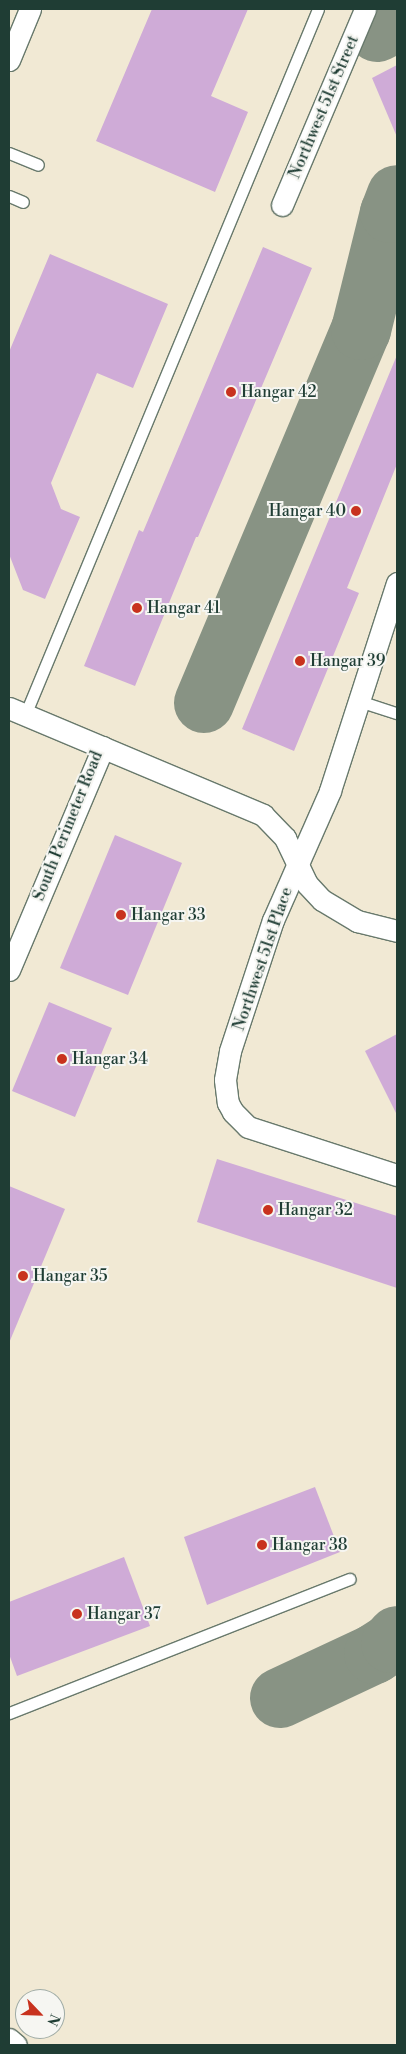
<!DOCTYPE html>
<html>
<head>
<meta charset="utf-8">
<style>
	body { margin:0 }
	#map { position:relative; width:406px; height:2054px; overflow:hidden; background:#f1e9d4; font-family:"Libre Bodoni",serif }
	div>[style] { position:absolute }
	.taxiway>* { height:60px; margin:-30px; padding:0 30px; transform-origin:30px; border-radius:30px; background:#889384 }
	.building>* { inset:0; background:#cfabd7 }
	.roads { filter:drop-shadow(1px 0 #68796c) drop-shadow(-1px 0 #68796c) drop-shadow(0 1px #68796c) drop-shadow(0 -1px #68796c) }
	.service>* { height:11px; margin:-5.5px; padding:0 5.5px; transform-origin:5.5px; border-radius:5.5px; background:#fff }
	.minor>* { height:21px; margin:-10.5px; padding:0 10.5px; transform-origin:10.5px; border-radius:10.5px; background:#fff }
	.dots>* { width:14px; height:14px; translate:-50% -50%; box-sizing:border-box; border:2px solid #f6f6f2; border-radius:50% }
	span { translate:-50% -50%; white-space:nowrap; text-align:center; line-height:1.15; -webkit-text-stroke:4px #f6f6f2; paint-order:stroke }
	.street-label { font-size:16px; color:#1f3d34 }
	.poi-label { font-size:16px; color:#1f3d34 }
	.left { translate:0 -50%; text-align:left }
	.right { translate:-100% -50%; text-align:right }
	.frame { position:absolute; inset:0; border:10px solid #1f3d34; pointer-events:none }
	.north { position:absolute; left:15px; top:1989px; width:50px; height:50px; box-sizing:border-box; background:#f6f6f2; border:1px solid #a0aca6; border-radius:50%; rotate:114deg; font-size:14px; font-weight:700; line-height:20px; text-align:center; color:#1f3d34 }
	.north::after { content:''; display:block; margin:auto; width:18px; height:22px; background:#c8321e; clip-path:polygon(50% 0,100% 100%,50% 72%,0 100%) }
</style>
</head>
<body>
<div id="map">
	<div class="taxiway">
		<div style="left:377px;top:32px;width:22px;rotate:-27deg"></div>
		<div style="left:204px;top:703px;width:405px;rotate:-67.2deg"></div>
		<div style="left:361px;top:330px;width:121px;rotate:-76.1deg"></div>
		<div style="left:390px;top:213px;width:19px;rotate:-69deg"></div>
		<div style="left:280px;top:1698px;width:104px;rotate:-25.1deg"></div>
		<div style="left:374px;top:1654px;width:20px;rotate:-33deg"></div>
		<div style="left:391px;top:1643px;width:9px;rotate:-49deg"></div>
	</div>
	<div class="building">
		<div style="clip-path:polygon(152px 9px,248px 9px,211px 96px,248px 112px,215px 192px,96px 141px)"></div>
		<div style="clip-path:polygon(397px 65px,397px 137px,372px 78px)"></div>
		<div style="clip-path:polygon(263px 247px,312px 268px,198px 537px,196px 537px,135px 686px,84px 666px,139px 530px,143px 532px)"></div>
		<div style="clip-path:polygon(50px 254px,168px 304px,133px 388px,97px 373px,51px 483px,61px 509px,80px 517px,45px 599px,23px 590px,9px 554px,9px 352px)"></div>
		<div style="clip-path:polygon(397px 355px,397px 464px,347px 588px,359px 593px,294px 751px,242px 729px)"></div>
		<div style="clip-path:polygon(115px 835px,182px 863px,128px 995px,60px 968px)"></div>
		<div style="clip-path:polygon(49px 1002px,112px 1028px,75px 1117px,12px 1091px)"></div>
		<div style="clip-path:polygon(397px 1034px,397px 1115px,365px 1051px)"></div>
		<div style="clip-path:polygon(217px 1159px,397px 1216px,397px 1288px,197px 1222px)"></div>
		<div style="clip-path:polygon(9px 1186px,65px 1209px,9px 1343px)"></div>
		<div style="clip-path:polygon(315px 1487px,340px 1552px,207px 1605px,184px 1537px)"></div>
		<div style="clip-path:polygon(124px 1557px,150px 1626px,17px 1676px,9px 1654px,9px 1602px)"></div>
	</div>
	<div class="roads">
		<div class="service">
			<div style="left:9px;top:153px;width:31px;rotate:22deg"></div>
			<div style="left:9px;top:196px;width:15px;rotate:23deg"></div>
			<div style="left:359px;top:701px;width:40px;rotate:18deg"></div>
			<div style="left:25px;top:715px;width:764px;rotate:-67.46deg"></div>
			<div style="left:9px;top:1713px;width:366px;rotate:-21.5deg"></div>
		</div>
		<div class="minor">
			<div style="left:9px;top:60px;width:55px;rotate:-67.6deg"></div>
			<div style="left:282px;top:205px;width:213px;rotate:-67deg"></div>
			<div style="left:397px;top:583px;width:219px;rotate:107.9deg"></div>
			<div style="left:330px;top:791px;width:141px;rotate:113.8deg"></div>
			<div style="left:273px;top:920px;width:138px;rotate:108.2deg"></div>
			<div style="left:230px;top:1051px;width:29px;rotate:100deg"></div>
			<div style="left:225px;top:1080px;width:23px;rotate:83deg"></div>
			<div style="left:228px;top:1103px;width:10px;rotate:61deg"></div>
			<div style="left:233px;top:1112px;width:21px;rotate:45deg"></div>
			<div style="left:248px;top:1127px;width:157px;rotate:17.9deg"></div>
			<div style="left:9px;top:708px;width:276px;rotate:22.8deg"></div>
			<div style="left:263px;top:815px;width:32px;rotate:46deg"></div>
			<div style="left:285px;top:838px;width:51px;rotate:64.4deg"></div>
			<div style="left:307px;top:884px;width:22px;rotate:47deg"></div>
			<div style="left:322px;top:900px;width:41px;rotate:31deg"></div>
			<div style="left:357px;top:921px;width:41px;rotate:14deg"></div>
			<div style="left:9px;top:970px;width:242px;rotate:-67.1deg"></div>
			<div style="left:9px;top:2039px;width:9px;rotate:41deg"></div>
		</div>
	</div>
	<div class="dots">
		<div style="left:231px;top:392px;background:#c8321e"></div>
		<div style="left:356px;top:511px;background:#c8321e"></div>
		<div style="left:137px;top:608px;background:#c8321e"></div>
		<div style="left:300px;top:661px;background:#c8321e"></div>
		<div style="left:121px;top:915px;background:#c8321e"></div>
		<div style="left:62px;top:1059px;background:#c8321e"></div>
		<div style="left:268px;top:1210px;background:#c8321e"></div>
		<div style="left:23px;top:1276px;background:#c8321e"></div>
		<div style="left:262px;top:1545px;background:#c8321e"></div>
		<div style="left:77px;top:1614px;background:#c8321e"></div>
	</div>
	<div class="street-label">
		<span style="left:324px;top:107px;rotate:-67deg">Northwest 51st Street</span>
		<span style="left:68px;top:826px;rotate:-68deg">South Perimeter Road</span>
		<span style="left:263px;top:959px;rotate:-71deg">Northwest 51st Place</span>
	</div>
	<div class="poi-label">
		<span class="left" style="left:241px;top:392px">Hangar 42</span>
		<span class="right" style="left:346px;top:511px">Hangar 40</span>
		<span class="left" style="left:147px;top:608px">Hangar 41</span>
		<span class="left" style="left:310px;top:661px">Hangar 39</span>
		<span class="left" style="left:131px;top:915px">Hangar 33</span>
		<span class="left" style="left:72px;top:1059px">Hangar 34</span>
		<span class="left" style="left:278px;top:1210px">Hangar 32</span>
		<span class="left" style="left:33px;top:1276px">Hangar 35</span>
		<span class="left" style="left:272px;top:1545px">Hangar 38</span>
		<span class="left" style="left:87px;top:1614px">Hangar 37</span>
	</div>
	<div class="frame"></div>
	<div class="north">N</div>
</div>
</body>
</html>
